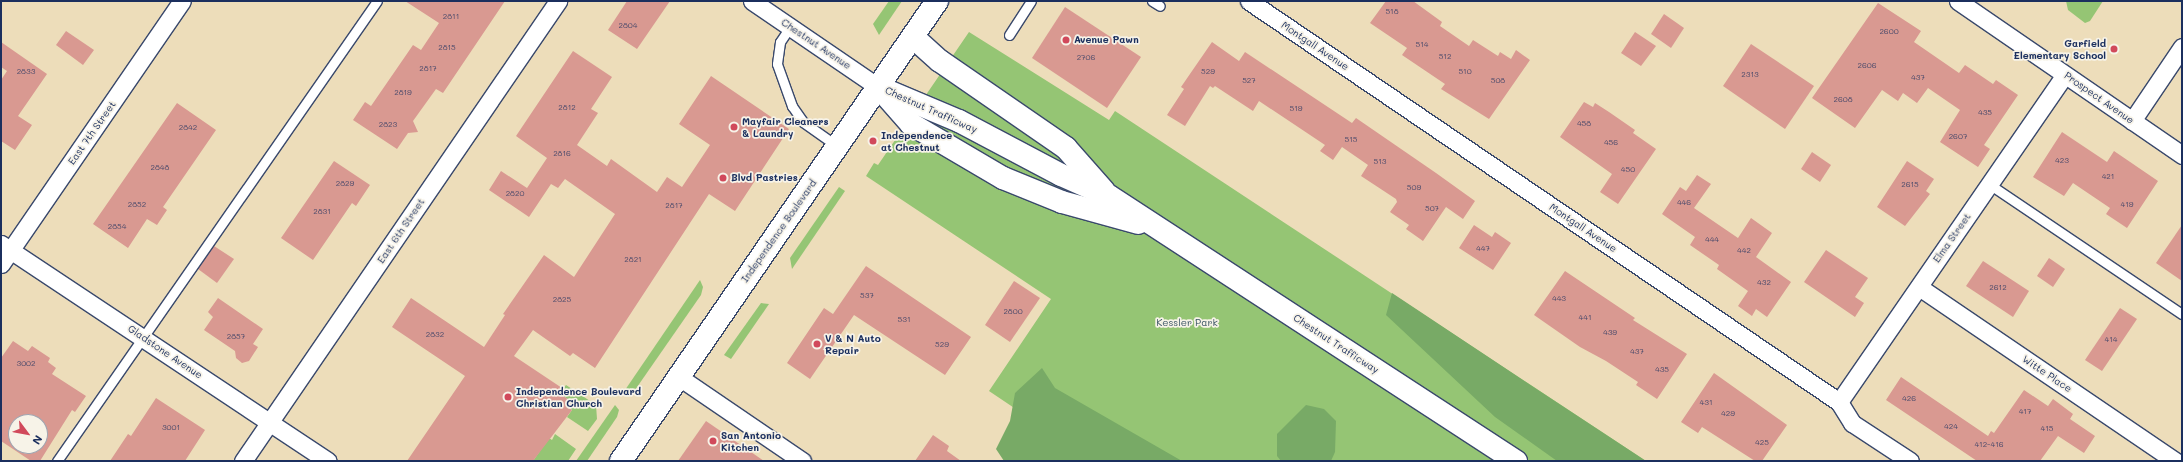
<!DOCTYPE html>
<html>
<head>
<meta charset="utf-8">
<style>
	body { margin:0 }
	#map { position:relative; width:2183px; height:462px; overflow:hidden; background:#edddba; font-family:Mali,sans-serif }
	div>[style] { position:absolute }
	.green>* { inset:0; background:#95c574 }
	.forest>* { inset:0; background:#78aa66 }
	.building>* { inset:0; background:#d99991 }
	.roads { filter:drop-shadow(1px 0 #3a496c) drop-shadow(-1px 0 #3a496c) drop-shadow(0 1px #3a496c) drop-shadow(0 -1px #3a496c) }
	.lane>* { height:9px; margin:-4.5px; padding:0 4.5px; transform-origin:4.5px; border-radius:4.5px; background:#fff }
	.street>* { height:17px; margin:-8.5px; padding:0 8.5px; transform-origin:8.5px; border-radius:8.5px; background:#fff }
	.secondary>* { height:22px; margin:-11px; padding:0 11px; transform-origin:11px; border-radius:11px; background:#fff }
	.primary>* { height:22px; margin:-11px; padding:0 11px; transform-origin:11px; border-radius:11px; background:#fff }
	.dots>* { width:11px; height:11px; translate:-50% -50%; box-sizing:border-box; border:2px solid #f7f3e8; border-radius:50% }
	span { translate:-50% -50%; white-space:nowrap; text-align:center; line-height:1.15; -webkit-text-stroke:3.5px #f7f3e8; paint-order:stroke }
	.number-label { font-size:8px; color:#4a4a6b }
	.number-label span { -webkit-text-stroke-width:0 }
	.poi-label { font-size:10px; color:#1b2f5e; font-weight:700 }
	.left { translate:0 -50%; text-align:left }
	.right { translate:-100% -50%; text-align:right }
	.street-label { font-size:10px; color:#1b2f5e }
	.park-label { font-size:10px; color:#3a5464 }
	.frame { position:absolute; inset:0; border:2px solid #1b2f5e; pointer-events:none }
	.north { position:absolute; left:8px; top:414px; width:40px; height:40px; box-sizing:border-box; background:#f7f3e8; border:1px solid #9fa5b1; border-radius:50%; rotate:122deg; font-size:11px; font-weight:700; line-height:16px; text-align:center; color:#1b2f5e }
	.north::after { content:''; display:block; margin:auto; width:14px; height:18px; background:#d1495b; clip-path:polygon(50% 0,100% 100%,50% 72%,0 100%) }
</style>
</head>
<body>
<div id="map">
	<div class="green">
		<div style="clip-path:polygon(889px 1px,902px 1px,879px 35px,873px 24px)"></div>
		<div style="clip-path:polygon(2066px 1px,2103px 1px,2090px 21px,2085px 23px,2068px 10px)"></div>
		<div style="clip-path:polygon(969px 32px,1109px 120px,1115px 111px,1646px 461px,1093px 461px,989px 391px,1051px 299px,866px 176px,874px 163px,878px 165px)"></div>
		<div style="clip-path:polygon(839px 187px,845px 191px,792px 269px,790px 258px)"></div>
		<div style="clip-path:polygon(700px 280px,703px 287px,701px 295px,635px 390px,629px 394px,623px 393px)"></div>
		<div style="clip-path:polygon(761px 303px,769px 304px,731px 359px,724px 355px)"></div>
		<div style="clip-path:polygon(566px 385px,596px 405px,597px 419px,588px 431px,567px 417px,572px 410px,569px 407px,572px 402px,559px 393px)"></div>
		<div style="clip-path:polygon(615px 405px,619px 410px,617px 417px,587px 461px,576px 461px)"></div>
		<div style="clip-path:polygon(555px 434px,576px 449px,568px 461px,533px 461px,549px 438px,552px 440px)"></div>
	</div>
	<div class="forest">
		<div style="clip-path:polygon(1392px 293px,1520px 378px,1646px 461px,1557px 461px,1495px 417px,1386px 315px)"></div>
		<div style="clip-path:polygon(1042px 368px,1055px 388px,1182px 461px,1004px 461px,996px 449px,1010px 421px,1015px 393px)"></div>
		<div style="clip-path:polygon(1306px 405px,1324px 409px,1336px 421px,1335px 452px,1331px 461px,1281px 461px,1277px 456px,1277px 434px)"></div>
	</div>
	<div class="building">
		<div style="clip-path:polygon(405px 1px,505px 1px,443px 93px,436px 89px,413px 121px,418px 132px,408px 133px,397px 149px,353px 120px,365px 102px,371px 106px,413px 45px,421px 50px,439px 23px)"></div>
		<div style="clip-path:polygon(627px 1px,670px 1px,637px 49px,608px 30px)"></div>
		<div style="clip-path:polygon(1386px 1px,1413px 1px,1442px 22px,1440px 26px,1469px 46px,1473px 40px,1498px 56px,1500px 52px,1511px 59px,1516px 50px,1530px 60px,1489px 119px,1441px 89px,1445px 84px,1402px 55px,1407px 48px,1370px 23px)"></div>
		<div style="clip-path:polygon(1878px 3px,1921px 31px,1914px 42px,1959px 73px,1965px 65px,1993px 84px,1996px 80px,2018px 95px,1984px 145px,1990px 149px,1978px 167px,1940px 142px,1960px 110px,1928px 88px,1917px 103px,1903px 93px,1898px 101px,1882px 90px,1855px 128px,1812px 98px)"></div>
		<div style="clip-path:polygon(1065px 7px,1141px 57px,1107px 108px,1032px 58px)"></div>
		<div style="clip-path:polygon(1664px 14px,1684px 28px,1671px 48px,1651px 34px)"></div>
		<div style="clip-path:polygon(66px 31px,94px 50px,83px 65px,56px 45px)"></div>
		<div style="clip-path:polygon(1635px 32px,1656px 46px,1641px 66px,1621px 53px)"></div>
		<div style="clip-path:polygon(1px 42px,47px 74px,18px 116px,32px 125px,15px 150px,1px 141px,1px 80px,7px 71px,1px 67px)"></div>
		<div style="clip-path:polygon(1212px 42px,1239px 61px,1245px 52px,1352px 123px,1356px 118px,1436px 173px,1475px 201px,1463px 219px,1446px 207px,1423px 241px,1406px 229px,1409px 225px,1390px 212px,1397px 202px,1396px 199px,1361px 176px,1368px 165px,1342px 147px,1333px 160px,1320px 151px,1325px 145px,1259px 101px,1253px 111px,1215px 86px,1213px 88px,1210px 86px,1185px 126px,1167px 115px,1184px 89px,1181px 87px)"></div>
		<div style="clip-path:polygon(1751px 44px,1814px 86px,1785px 129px,1723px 86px)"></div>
		<div style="clip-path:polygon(573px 51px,612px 77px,591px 109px,598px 113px,577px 145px,607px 166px,611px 159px,657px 192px,667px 177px,682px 187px,710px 145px,679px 124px,711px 76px,789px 129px,735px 211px,709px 194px,595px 368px,573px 353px,570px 356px,533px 330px,514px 356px,562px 388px,559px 393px,572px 402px,569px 408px,572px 410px,533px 461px,407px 461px,465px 376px,392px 327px,411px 298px,484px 347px,505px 315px,503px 314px,544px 255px,574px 277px,615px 214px,565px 179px,558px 188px,551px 184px,529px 217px,489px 190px,501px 171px,527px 188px,547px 158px,516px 136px)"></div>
		<div style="clip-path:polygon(1584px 102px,1593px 107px,1595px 103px,1609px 112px,1635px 130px,1633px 133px,1656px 149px,1618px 204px,1600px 192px,1612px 174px,1560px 137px)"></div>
		<div style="clip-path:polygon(177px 103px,216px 130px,163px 207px,167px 210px,157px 225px,147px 219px,128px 248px,93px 224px)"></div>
		<div style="clip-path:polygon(2062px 132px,2107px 162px,2114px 151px,2158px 181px,2127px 228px,2106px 214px,2110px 208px,2073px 183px,2064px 196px,2033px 177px)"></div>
		<div style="clip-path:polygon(1812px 152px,1831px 165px,1820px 182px,1801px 169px)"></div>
		<div style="clip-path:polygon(334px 161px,370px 185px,356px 206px,352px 203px,313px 260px,281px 238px)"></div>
		<div style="clip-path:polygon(1907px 161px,1934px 179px,1926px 191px,1930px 194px,1905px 226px,1877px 207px)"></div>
		<div style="clip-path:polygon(1697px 175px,1711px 184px,1694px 208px,1738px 238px,1751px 218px,1772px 233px,1756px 257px,1791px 282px,1767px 317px,1756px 309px,1752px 316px,1738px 306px,1748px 291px,1717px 269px,1719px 265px,1690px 245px,1695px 237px,1662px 214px,1680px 187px,1686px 191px)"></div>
		<div style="clip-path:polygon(1474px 225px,1492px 237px,1495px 232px,1511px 243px,1493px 270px,1459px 248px)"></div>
		<div style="clip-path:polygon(2182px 225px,2182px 281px,2156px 263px)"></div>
		<div style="clip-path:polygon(214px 246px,234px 259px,217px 283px,198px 269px)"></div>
		<div style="clip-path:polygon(1826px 250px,1868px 278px,1855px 297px,1864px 303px,1855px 317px,1804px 282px)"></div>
		<div style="clip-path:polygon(2049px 258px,2065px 269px,2053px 287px,2037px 276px)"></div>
		<div style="clip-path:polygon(1983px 261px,2029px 291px,2013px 317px,1966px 286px)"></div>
		<div style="clip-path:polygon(866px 266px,971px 337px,945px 375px,854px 315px,810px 379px,787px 363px,824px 308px,833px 314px)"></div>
		<div style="clip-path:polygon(1565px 271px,1635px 318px,1633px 320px,1687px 354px,1657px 399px,1636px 385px,1638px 382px,1606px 361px,1580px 347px,1534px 315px)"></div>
		<div style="clip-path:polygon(1014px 281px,1040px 298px,1010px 342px,985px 325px)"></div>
		<div style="clip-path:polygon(218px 298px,263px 329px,253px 344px,258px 347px,249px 361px,242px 363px,236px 358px,235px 351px,204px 330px,213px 317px,208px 312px)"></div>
		<div style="clip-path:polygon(2120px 308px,2137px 319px,2102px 371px,2085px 360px)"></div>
		<div style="clip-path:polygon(evenodd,13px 341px,28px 351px,32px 346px,50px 358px,48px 362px,56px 368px,52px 374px,86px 396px,75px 412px,72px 410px,40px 461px,31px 461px,1px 441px,1px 358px,13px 341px,16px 422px,40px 422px,40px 446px,16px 446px,16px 422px)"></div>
		<div style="clip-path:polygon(1714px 373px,1787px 425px,1762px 461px,1755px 461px,1702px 427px,1698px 433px,1681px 422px)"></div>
		<div style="clip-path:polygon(1901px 377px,1988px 436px,1991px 431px,1994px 433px,2024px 390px,2048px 406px,2053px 399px,2073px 414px,2070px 419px,2095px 436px,2084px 453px,2058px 436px,2040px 461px,1977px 461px,1886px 400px)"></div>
		<div style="clip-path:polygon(156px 398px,205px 430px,185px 461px,110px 461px,128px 434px,131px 436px)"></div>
		<div style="clip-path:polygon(706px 421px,764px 461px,678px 461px)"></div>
		<div style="clip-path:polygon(933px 435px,949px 446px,947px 451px,961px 461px,915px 461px)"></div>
	</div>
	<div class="roads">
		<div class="lane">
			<div style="left:1152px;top:1px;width:9px;rotate:32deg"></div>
			<div style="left:790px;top:27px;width:18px;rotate:124deg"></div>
			<div style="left:780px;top:42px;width:22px;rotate:98deg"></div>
			<div style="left:777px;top:64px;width:45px;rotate:70.3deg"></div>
			<div style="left:792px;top:106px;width:19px;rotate:55deg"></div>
			<div style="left:803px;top:122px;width:42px;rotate:35.2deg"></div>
			<div style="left:1009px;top:35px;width:40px;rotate:-57.1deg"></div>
			<div style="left:1989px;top:184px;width:233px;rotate:34deg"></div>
			<div style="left:57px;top:461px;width:560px;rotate:-55.18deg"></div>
		</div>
		<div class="street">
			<div style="left:752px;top:1px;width:153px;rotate:34.3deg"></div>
			<div style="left:1249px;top:1px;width:713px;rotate:34.2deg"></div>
			<div style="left:1839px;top:402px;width:25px;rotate:58deg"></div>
			<div style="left:1852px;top:423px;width:69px;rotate:33.2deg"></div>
			<div style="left:1958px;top:1px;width:272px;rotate:34.5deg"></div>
			<div style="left:2132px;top:121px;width:89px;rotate:-56deg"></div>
			<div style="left:1px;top:244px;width:392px;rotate:33.6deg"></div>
			<div style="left:1px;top:264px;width:319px;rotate:-55.5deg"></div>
			<div style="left:1919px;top:287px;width:310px;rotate:34.2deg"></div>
			<div style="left:679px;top:377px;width:149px;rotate:34.3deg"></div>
			<div style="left:1839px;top:402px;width:397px;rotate:-55.4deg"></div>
			<div style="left:243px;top:461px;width:558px;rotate:-55.6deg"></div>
		</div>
		<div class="secondary">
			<div style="left:913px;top:37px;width:36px;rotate:42deg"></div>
			<div style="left:940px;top:61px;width:153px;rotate:34.6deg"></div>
			<div style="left:1066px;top:148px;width:57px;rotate:48.5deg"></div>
			<div style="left:878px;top:87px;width:88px;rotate:22.8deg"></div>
			<div style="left:959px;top:121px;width:115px;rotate:27.9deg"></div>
			<div style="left:1061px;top:175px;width:52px;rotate:23.6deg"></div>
			<div style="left:1109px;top:196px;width:486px;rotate:33.1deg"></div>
			<div style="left:882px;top:91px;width:44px;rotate:48.7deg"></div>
			<div style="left:911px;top:124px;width:107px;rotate:30.4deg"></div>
			<div style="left:1003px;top:178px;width:64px;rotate:22.1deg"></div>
			<div style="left:1062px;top:202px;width:79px;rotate:15.4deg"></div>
		</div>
		<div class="primary">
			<div style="left:621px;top:461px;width:558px;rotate:-55.51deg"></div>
		</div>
	</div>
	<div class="dots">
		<div style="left:1066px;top:40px;background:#d1495b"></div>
		<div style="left:2114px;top:49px;background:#d1495b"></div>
		<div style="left:734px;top:127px;background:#d1495b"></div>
		<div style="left:873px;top:141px;background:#d1495b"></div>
		<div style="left:723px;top:178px;background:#d1495b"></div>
		<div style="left:817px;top:344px;background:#d1495b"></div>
		<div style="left:508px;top:397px;background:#d1495b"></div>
		<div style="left:713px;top:441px;background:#d1495b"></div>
	</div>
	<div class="number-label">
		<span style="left:1392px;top:12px">518</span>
		<span style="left:451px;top:17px">2811</span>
		<span style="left:628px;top:26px">2804</span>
		<span style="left:1889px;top:32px">2600</span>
		<span style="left:1422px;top:45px">514</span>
		<span style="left:447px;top:48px">2815</span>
		<span style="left:1445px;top:57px">512</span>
		<span style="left:1086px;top:58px">2706</span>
		<span style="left:1867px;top:66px">2606</span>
		<span style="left:428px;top:69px">2817</span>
		<span style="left:26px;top:72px">2833</span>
		<span style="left:1208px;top:72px">529</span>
		<span style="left:1465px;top:72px">510</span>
		<span style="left:1750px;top:75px">2313</span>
		<span style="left:1918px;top:78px">437</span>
		<span style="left:1249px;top:81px">527</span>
		<span style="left:1498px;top:81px">508</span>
		<span style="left:403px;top:93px">2819</span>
		<span style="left:1843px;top:100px">2608</span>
		<span style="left:567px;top:108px">2812</span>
		<span style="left:1296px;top:109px">519</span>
		<span style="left:1985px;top:113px">435</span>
		<span style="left:1584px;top:124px">458</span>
		<span style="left:388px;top:125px">2823</span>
		<span style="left:188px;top:128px">2842</span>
		<span style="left:1958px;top:137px">2607</span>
		<span style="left:1351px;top:140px">515</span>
		<span style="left:1611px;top:143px">456</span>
		<span style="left:562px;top:154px">2816</span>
		<span style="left:2062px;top:161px">423</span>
		<span style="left:1380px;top:162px">513</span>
		<span style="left:160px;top:168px">2848</span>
		<span style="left:1628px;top:170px">450</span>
		<span style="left:2108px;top:177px">421</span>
		<span style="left:345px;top:184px">2829</span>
		<span style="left:1910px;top:185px">2615</span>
		<span style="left:1414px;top:188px">509</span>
		<span style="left:515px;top:194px">2820</span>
		<span style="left:1684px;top:203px">446</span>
		<span style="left:137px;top:205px">2852</span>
		<span style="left:2127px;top:205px">419</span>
		<span style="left:674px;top:206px">2817</span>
		<span style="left:1432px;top:209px">507</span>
		<span style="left:322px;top:212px">2831</span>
		<span style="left:117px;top:227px">2854</span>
		<span style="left:1712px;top:240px">444</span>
		<span style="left:1483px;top:249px">447</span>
		<span style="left:1744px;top:251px">442</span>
		<span style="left:633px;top:260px">2821</span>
		<span style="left:1764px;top:283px">432</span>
		<span style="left:1998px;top:288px">2612</span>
		<span style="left:867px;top:296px">537</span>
		<span style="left:1559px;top:299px">443</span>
		<span style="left:562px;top:300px">2825</span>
		<span style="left:1013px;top:312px">2800</span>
		<span style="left:1585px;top:318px">441</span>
		<span style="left:904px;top:320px">531</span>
		<span style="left:1610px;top:333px">439</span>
		<span style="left:435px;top:335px">2832</span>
		<span style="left:236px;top:337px">2857</span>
		<span style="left:2111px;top:340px">414</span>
		<span style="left:942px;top:345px">529</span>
		<span style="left:1637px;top:352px">437</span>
		<span style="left:26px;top:364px">3002</span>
		<span style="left:1662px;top:370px">435</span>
		<span style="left:1909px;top:399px">426</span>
		<span style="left:1706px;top:403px">431</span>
		<span style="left:2025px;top:412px">417</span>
		<span style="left:1728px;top:414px">429</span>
		<span style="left:1951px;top:427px">424</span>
		<span style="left:171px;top:428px">3001</span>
		<span style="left:2047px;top:429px">415</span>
		<span style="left:1762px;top:443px">425</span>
		<span style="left:1989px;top:445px">412-416</span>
	</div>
	<div class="poi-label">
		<span class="left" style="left:1074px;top:40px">Avenue Pawn</span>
		<span class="right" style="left:2106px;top:49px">Garfield<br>Elementary School</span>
		<span class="left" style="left:742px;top:127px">Mayfair Cleaners<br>&amp; Laundry</span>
		<span class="left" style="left:881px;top:141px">Independence<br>at Chestnut</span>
		<span class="left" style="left:731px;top:178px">Blvd Pastries</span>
		<span class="left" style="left:825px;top:344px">V &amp; N Auto<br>Repair</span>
		<span class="left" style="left:516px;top:397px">Independence Boulevard<br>Christian Church</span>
		<span class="left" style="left:721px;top:441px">San Antonio<br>Kitchen</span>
	</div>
	<div class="street-label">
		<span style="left:816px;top:44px;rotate:34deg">Chestnut Avenue</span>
		<span style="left:1315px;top:46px;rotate:34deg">Montgall Avenue</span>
		<span style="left:2099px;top:98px;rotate:35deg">Prospect Avenue</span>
		<span style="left:931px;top:110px;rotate:24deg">Chestnut Trafficway</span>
		<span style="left:92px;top:133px;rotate:-55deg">East 7th Street</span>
		<span style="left:1583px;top:228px;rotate:34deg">Montgall Avenue</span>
		<span style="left:401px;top:231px;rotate:-56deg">East 6th Street</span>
		<span style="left:779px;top:231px;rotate:-55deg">Independence Boulevard</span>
		<span style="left:1952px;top:238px;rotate:-55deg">Elma Street</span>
		<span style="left:1336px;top:344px;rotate:33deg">Chestnut Trafficway</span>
		<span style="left:165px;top:352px;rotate:34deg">Gladstone Avenue</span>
		<span style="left:2047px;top:374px;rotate:34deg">Witte Place</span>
	</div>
	<div class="park-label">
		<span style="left:1187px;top:323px">Kessler Park</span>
	</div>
	<div class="frame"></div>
	<div class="north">N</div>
</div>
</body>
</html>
